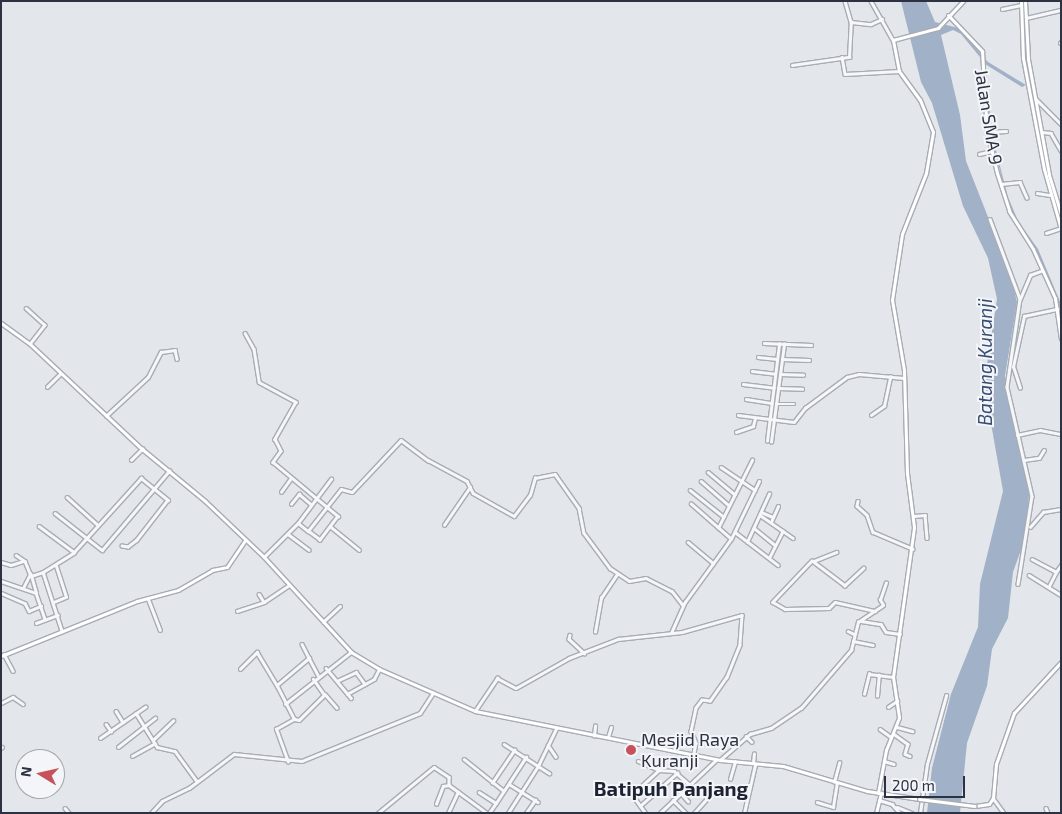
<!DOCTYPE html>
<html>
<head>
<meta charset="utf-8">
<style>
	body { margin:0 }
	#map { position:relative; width:1062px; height:814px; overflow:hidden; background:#e3e6ea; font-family:"Exo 2",sans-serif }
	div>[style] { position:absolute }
	.water>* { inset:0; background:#a1b1c8 }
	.roads { filter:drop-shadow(1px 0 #a8acb4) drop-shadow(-1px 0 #a8acb4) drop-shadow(0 1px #a8acb4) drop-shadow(0 -1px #a8acb4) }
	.street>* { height:2.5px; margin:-1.25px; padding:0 1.25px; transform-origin:1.25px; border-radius:1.25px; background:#f6f7f9 }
	.secondary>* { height:3px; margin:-1.5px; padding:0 1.5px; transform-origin:1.5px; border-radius:1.5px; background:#fff }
	.bridges { filter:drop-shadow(1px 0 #a8acb4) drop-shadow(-1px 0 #a8acb4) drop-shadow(0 1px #a8acb4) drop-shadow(0 -1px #a8acb4) }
	.secondary-bridge>* { height:3px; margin:-1.5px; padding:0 1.5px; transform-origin:1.5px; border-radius:1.5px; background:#fff }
	.dots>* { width:14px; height:14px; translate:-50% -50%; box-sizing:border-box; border:2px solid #f3f5f8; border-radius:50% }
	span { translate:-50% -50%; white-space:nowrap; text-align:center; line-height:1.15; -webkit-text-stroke:4px #f3f5f8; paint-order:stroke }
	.street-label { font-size:18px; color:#2c3242 }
	.poi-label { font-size:18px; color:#2c3242 }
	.left { translate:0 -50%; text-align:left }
	.water-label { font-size:19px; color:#394e73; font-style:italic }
	.quarter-label { font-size:20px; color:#1e2333; font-weight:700 }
	.frame { position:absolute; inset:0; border:2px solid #2c3242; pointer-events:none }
	.north { position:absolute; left:15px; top:749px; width:50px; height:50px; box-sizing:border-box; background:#f3f5f8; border:1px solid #a3a7af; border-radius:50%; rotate:279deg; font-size:14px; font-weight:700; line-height:20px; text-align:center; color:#2c3242 }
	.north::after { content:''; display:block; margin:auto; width:18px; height:22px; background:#c6525a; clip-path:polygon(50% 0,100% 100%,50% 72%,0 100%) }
	.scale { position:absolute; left:884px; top:776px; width:81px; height:22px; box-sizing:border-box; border:2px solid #2c3242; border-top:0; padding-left:6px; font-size:15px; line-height:18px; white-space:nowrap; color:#2c3242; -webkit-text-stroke:4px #f3f5f8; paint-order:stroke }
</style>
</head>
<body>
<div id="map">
	<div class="water">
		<div style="clip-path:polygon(901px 1px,926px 1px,935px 22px,958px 28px,988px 62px,1026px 85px,1022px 87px,985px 64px,993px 139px,1008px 197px,1018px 221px,1038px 249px,1061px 304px,1061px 330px,1053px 289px,1036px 251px,1010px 210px,992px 140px,984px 62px,961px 34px,953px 30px,941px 35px,960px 115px,966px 161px,1010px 273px,1017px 302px,1005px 376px,1029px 495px,1026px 536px,1013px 572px,1008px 618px,992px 649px,987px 686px,967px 743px,960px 813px,927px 813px,932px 768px,951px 694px,978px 627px,980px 584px,1003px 491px,984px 384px,997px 299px,988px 258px,963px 206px,932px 103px,921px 82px)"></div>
	</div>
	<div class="roads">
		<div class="street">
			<div style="left:845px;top:1px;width:22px;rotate:74deg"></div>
			<div style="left:851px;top:22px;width:20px;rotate:6deg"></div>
			<div style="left:871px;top:24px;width:12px;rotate:-24deg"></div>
			<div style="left:871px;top:1px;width:45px;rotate:60.6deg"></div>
			<div style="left:1002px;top:9px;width:19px;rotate:-12deg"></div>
			<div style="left:1026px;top:18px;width:36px;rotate:-13deg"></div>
			<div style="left:1060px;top:43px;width:1px;rotate:-45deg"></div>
			<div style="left:842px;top:57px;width:17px;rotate:80deg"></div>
			<div style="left:845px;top:74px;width:54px;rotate:-3.2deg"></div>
			<div style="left:792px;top:65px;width:58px;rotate:-8deg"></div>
			<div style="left:849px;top:57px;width:35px;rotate:-87deg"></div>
			<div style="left:1036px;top:99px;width:35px;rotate:45deg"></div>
			<div style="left:987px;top:132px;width:19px;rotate:-3deg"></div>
			<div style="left:1042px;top:132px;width:9px;rotate:6deg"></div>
			<div style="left:1051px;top:133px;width:20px;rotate:60deg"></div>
			<div style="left:979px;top:154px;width:13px;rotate:-13deg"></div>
			<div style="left:1001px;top:184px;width:19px;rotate:-6deg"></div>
			<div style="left:1020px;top:182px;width:17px;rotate:66deg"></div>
			<div style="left:1037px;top:193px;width:13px;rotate:9deg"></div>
			<div style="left:990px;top:219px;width:85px;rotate:69.4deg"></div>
			<div style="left:1020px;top:299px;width:89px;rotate:98.4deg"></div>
			<div style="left:1007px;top:387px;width:112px;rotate:77.1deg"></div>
			<div style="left:1032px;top:496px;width:89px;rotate:99deg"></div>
			<div style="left:1046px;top:233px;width:16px;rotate:-18deg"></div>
			<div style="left:1020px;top:299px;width:26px;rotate:-67deg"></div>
			<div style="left:1030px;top:275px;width:12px;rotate:-20deg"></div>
			<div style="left:26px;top:308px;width:25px;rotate:42deg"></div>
			<div style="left:45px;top:325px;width:24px;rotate:128deg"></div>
			<div style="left:245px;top:333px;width:18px;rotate:61deg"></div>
			<div style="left:254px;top:349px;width:33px;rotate:81deg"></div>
			<div style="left:259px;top:382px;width:42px;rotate:28.4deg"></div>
			<div style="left:296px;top:402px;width:43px;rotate:119.6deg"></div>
			<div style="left:275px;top:439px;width:13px;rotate:63deg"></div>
			<div style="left:281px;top:451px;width:14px;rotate:126deg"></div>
			<div style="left:273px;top:462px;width:85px;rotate:39.7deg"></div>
			<div style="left:338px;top:516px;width:30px;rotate:127deg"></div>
			<div style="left:320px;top:540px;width:15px;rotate:-143deg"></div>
			<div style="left:764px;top:343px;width:47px;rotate:2.4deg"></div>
			<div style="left:758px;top:357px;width:19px;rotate:6deg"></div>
			<div style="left:782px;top:359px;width:27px;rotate:2deg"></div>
			<div style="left:752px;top:371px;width:23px;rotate:7deg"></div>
			<div style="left:780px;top:374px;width:23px;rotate:2deg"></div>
			<div style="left:743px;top:384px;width:31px;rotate:7deg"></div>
			<div style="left:47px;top:387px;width:18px;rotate:-45deg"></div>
			<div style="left:778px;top:388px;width:24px;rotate:2deg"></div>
			<div style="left:1020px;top:388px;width:22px;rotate:-108deg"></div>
			<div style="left:1013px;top:367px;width:52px;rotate:-77.8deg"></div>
			<div style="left:1024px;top:316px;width:34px;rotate:-12deg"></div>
			<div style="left:746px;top:399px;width:26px;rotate:9deg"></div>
			<div style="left:776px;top:404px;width:18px"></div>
			<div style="left:738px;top:415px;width:56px;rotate:7.1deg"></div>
			<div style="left:794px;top:422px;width:18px;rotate:-52deg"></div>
			<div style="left:805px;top:408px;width:52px;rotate:-36.4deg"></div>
			<div style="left:847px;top:377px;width:12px;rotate:-14deg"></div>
			<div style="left:859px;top:374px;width:45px;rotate:5.1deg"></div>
			<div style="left:871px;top:415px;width:16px;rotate:-35deg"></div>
			<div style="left:884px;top:406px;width:30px;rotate:-78deg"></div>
			<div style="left:106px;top:416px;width:57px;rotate:-42.9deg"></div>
			<div style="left:148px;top:377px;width:28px;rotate:-63deg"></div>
			<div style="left:161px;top:352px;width:14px;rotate:-8deg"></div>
			<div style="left:175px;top:350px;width:9px;rotate:77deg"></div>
			<div style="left:736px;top:432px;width:18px;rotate:-19deg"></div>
			<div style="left:753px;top:426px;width:8px;rotate:-76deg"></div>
			<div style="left:1017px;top:435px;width:24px;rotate:-12deg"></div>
			<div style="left:1040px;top:430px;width:21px;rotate:11deg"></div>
			<div style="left:767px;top:441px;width:98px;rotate:-82.9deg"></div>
			<div style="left:771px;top:442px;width:99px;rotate:-82.4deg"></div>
			<div style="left:131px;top:460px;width:16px;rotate:-45deg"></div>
			<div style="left:1024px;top:460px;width:15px;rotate:-8deg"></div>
			<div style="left:1039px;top:458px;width:9px;rotate:-58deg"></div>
			<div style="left:721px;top:467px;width:41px;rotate:34.1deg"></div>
			<div style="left:708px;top:472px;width:35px;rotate:40deg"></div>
			<div style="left:701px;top:481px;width:37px;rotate:41deg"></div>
			<div style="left:690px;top:490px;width:43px;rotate:38.5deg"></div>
			<div style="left:281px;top:492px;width:17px;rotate:-54deg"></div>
			<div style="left:67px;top:497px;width:40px;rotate:42deg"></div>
			<div style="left:858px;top:501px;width:5px;rotate:101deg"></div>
			<div style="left:857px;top:506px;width:13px;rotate:42deg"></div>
			<div style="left:867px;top:515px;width:18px;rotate:71deg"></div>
			<div style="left:873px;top:532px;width:43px;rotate:23deg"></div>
			<div style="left:291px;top:504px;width:13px;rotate:-51deg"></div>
			<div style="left:299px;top:494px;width:16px;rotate:40deg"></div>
			<div style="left:761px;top:512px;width:13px;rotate:23deg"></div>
			<div style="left:55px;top:513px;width:60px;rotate:38.2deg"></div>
			<div style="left:102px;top:550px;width:104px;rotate:-49.7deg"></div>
			<div style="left:760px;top:515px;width:40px;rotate:34.9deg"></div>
			<div style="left:914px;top:516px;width:11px;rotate:-5deg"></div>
			<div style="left:925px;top:515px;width:23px;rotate:85deg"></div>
			<div style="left:771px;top:522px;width:17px;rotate:-66deg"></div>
			<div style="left:298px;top:523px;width:13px;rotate:39deg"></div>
			<div style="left:308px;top:531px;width:53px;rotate:-51.8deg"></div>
			<div style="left:341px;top:489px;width:11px;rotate:15deg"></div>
			<div style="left:352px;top:492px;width:71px;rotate:-46.7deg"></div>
			<div style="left:401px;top:440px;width:34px;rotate:37deg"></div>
			<div style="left:428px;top:460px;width:44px;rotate:28.3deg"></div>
			<div style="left:467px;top:481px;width:13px;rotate:63deg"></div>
			<div style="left:473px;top:493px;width:47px;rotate:29.3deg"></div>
			<div style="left:514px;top:516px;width:26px;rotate:-53deg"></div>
			<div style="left:530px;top:495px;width:18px;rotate:-74deg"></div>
			<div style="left:535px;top:478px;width:20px;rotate:-11deg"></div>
			<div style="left:555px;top:474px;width:42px;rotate:54.8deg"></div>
			<div style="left:579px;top:508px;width:25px;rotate:79deg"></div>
			<div style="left:584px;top:533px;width:44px;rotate:53.4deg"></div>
			<div style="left:610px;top:568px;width:23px;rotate:34deg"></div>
			<div style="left:629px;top:581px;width:17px;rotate:-10deg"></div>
			<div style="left:646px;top:578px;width:29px;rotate:27deg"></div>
			<div style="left:672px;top:591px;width:18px;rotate:52deg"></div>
			<div style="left:444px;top:525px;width:46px;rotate:-55.6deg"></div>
			<div style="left:39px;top:526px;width:44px;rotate:36.6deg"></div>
			<div style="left:74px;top:552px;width:100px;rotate:-47.8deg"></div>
			<div style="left:141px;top:478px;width:35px;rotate:39deg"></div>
			<div style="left:168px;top:500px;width:51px;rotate:127.8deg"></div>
			<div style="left:137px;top:540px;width:11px;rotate:142deg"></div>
			<div style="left:128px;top:547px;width:6px;rotate:-171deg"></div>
			<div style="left:331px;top:527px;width:36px;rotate:39deg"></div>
			<div style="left:1030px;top:527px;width:20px;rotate:-49deg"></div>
			<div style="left:1043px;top:512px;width:18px;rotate:-9deg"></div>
			<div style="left:718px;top:528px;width:76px;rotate:-63.4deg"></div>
			<div style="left:754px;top:528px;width:27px;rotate:39deg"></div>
			<div style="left:735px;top:532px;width:54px;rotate:37.5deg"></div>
			<div style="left:288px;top:534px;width:26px;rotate:37deg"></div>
			<div style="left:731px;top:539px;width:64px;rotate:-64.2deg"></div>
			<div style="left:688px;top:542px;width:33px;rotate:40deg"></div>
			<div style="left:747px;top:542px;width:53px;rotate:-65.4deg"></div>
			<div style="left:16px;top:555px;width:11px;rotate:34deg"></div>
			<div style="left:25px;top:561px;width:16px;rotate:68deg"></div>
			<div style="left:264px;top:557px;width:48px;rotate:-45deg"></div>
			<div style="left:298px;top:523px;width:55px;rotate:-53.1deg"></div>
			<div style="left:769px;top:558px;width:30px;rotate:-63deg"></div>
			<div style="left:1032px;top:559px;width:27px;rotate:28deg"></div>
			<div style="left:1056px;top:572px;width:9px;rotate:-54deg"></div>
			<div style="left:814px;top:561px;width:24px;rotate:-22deg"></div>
			<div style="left:1px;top:562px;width:10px;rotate:17deg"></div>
			<div style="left:11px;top:565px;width:13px;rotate:-18deg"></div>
			<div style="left:864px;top:568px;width:26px;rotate:137deg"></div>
			<div style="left:845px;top:586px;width:41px;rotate:-142.9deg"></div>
			<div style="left:812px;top:561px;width:57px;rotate:133.6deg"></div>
			<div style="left:773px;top:602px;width:14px;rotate:30deg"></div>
			<div style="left:785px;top:609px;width:44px;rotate:-1.3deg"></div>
			<div style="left:829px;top:608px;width:8px;rotate:-45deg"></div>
			<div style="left:835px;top:602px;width:41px;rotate:12.7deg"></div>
			<div style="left:43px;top:572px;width:36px;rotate:-32deg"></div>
			<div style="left:1029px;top:575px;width:38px;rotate:32deg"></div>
			<div style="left:1px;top:581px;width:37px;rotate:19deg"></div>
			<div style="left:36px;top:593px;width:28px;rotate:71deg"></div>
			<div style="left:1049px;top:586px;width:16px;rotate:-63deg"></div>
			<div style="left:23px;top:588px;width:16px;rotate:-63deg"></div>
			<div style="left:1px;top:593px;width:26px;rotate:23deg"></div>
			<div style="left:25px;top:603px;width:9px;rotate:63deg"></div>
			<div style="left:29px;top:611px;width:13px;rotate:-23deg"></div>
			<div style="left:36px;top:593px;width:18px;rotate:-106deg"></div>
			<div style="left:31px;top:576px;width:13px;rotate:-18deg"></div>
			<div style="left:43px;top:572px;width:62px;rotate:72.1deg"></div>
			<div style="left:259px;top:594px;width:9px;rotate:58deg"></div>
			<div style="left:148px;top:598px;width:34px;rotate:69deg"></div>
			<div style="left:54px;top:602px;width:13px;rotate:-23deg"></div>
			<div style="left:66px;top:597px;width:32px;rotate:-108deg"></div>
			<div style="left:237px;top:611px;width:28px;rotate:-18deg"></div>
			<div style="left:264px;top:602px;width:29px;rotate:-34deg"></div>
			<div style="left:861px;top:621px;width:20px;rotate:9deg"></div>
			<div style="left:881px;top:624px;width:9px;rotate:58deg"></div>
			<div style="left:886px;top:632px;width:14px;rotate:8deg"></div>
			<div style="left:323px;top:622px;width:23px;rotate:-43deg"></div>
			<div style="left:36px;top:623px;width:23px;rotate:-20deg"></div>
			<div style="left:848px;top:631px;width:7px;rotate:27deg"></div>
			<div style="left:595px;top:632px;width:35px;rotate:-80deg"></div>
			<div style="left:601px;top:598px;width:29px;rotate:-56deg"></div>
			<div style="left:671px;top:633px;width:34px;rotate:-66deg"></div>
			<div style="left:685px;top:602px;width:78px;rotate:-53.9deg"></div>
			<div style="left:731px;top:539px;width:53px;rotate:-138.8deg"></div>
			<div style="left:570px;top:635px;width:4px;rotate:104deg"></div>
			<div style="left:569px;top:639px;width:21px;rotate:43deg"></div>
			<div style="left:853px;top:641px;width:20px;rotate:11deg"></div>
			<div style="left:302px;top:644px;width:16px;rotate:63deg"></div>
			<div style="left:4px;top:654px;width:19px;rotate:62deg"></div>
			<div style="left:326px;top:668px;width:39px;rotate:50deg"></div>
			<div style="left:240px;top:669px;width:24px;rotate:-45deg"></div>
			<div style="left:257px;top:652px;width:39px;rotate:59deg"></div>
			<div style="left:277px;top:685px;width:42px;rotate:-40.2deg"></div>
			<div style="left:309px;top:658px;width:19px;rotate:62deg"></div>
			<div style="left:337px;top:681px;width:21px;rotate:-25deg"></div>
			<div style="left:356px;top:672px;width:15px;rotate:53deg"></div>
			<div style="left:277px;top:685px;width:38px;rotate:63deg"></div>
			<div style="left:325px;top:694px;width:18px;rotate:49deg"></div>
			<div style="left:347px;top:694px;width:31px;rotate:-29deg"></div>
			<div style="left:374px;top:679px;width:11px;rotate:-63deg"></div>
			<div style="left:864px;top:694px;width:21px;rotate:-76deg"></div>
			<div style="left:869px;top:674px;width:24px;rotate:7deg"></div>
			<div style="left:877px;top:696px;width:21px;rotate:-85deg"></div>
			<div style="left:1px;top:703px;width:13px;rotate:-27deg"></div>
			<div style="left:13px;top:697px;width:12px;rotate:35deg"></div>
			<div style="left:285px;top:704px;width:84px;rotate:-38.2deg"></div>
			<div style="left:888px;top:707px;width:11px;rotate:-34deg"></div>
			<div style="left:116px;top:711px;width:13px;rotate:58deg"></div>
			<div style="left:475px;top:711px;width:40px;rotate:-56deg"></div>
			<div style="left:497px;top:678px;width:21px;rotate:28deg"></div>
			<div style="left:516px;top:688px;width:61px;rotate:-29.5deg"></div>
			<div style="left:569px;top:658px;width:53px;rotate:-21.2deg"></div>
			<div style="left:618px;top:639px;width:64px;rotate:-6.2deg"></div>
			<div style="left:682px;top:632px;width:62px;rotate:-15.8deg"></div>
			<div style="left:742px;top:615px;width:30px;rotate:94deg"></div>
			<div style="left:740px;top:645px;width:35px;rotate:112deg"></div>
			<div style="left:727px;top:677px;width:29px;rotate:125deg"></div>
			<div style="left:710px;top:701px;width:8px;rotate:-173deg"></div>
			<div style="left:702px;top:700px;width:10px;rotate:127deg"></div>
			<div style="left:696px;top:708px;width:24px;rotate:102deg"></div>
			<div style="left:691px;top:731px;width:13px;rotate:67deg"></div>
			<div style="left:696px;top:743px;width:10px;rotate:101deg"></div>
			<div style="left:136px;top:713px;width:40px;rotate:58deg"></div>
			<div style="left:157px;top:747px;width:18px;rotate:13deg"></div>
			<div style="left:175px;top:751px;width:37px;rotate:54deg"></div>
			<div style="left:106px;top:724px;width:9px;rotate:54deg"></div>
			<div style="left:897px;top:727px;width:16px;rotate:15deg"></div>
			<div style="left:880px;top:729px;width:14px;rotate:36deg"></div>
			<div style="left:894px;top:734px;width:17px;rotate:36deg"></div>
			<div style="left:908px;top:744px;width:10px;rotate:107deg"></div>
			<div style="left:905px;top:754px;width:5px;rotate:22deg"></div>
			<div style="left:594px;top:736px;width:10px;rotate:-84deg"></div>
			<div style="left:746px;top:736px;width:8px;rotate:45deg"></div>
			<div style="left:608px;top:737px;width:10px;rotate:-73deg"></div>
			<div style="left:100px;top:738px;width:55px;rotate:-34.6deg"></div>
			<div style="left:153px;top:740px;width:28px;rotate:-44deg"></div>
			<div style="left:504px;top:744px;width:54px;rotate:32.8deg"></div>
			<div style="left:548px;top:745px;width:14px;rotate:56deg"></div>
			<div style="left:118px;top:747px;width:47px;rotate:-38.1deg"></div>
			<div style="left:1px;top:748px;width:1px;rotate:-45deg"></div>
			<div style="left:132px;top:756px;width:26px;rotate:-29deg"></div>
			<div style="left:464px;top:759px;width:51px;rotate:38.7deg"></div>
			<div style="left:720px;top:760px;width:40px;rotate:-41deg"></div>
			<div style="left:750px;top:734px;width:22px;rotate:-16deg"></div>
			<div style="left:771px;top:728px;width:36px;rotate:-34deg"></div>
			<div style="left:801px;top:708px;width:77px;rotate:-49.2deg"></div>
			<div style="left:851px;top:650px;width:29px;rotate:-76deg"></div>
			<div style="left:858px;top:622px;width:30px;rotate:-34deg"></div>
			<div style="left:883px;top:605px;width:6px;rotate:-121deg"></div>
			<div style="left:880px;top:600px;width:18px;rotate:-71deg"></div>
			<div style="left:638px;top:761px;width:23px;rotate:23deg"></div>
			<div style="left:884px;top:761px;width:10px;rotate:17deg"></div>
			<div style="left:288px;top:762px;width:35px;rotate:-110deg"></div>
			<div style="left:276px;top:729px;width:21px;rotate:-29deg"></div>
			<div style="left:294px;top:719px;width:5px;rotate:11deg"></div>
			<div style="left:299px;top:720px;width:35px;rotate:-45deg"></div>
			<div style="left:324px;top:695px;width:19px;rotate:-125deg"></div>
			<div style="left:753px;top:763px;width:9px;rotate:-84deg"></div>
			<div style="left:730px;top:779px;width:18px;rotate:-74deg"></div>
			<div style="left:834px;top:782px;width:20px;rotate:-75deg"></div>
			<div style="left:492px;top:783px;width:40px;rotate:-56deg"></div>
			<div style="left:509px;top:784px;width:34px;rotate:32deg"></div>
			<div style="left:479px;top:792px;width:20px;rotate:33deg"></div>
			<div style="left:496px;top:803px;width:55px;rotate:-56.9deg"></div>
			<div style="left:681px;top:793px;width:11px;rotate:49deg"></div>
			<div style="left:993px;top:798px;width:19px;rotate:54deg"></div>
			<div style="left:673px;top:800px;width:18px;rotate:45deg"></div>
			<div style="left:879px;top:800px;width:14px;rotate:17deg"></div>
			<div style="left:892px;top:804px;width:12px;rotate:48deg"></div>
			<div style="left:817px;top:802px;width:17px;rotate:17deg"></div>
			<div style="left:833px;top:807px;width:24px;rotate:-81deg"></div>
			<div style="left:436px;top:804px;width:19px;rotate:-69deg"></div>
			<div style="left:443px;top:786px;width:6px;rotate:-9deg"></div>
			<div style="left:640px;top:806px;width:50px;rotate:-41.7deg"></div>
			<div style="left:897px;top:807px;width:16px;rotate:22deg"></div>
			<div style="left:65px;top:808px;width:6px;rotate:51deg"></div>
			<div style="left:1046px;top:808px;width:5px;rotate:68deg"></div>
			<div style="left:151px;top:813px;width:16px;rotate:-47deg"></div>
			<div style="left:162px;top:801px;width:30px;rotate:-26deg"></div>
			<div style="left:189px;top:788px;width:56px;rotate:-37.1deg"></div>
			<div style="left:234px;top:754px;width:68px;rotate:5.9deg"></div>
			<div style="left:302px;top:761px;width:127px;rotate:-22.1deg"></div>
			<div style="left:420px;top:713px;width:24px;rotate:-57deg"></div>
			<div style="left:378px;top:813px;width:72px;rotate:-39.4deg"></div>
			<div style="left:434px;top:767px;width:18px;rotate:34deg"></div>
			<div style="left:449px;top:777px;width:8px;rotate:90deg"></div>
			<div style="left:449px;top:785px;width:47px;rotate:36.4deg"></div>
			<div style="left:448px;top:813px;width:23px;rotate:-65deg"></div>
			<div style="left:489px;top:813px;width:12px;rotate:-55deg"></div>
			<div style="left:508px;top:813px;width:56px;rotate:-57.4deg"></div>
			<div style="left:538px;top:766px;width:41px;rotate:-64.1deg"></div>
			<div style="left:526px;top:813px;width:16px;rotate:-55deg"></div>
			<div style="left:645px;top:813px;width:22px;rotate:-126deg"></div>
			<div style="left:632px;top:795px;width:37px;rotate:-43deg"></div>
			<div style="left:659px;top:770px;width:15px;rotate:4deg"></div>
			<div style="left:674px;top:771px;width:21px;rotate:41deg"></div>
			<div style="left:660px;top:813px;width:77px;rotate:-43.4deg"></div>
			<div style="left:694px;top:813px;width:25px;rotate:-48deg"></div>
			<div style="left:744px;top:813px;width:49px;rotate:-77.1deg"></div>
			<div style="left:920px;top:813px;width:49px;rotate:-81.9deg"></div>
			<div style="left:927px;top:764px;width:71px;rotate:-74.4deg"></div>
		</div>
		<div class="secondary">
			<div style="left:1021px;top:1px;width:57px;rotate:88deg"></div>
			<div style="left:1023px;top:58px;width:113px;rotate:79.3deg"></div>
			<div style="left:1044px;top:169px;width:62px;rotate:74.2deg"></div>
			<div style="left:1025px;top:1px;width:58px;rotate:87deg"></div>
			<div style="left:1028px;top:59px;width:118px;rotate:79.7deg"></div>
			<div style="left:1049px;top:175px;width:41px;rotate:72.9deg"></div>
			<div style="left:948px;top:15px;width:50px;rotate:46.6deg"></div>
			<div style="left:982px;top:51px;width:81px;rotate:86.5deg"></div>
			<div style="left:987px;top:132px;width:42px;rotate:76.3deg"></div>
			<div style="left:997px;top:173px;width:40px;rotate:72deg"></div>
			<div style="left:1009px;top:211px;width:45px;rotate:57.7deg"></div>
			<div style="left:1033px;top:249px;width:54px;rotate:65.8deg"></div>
			<div style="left:1055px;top:298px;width:41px;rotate:81.7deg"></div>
			<div style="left:1px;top:323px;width:36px;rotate:36deg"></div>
			<div style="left:30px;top:344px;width:154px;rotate:43.2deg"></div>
			<div style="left:142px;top:449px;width:82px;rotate:39.5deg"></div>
			<div style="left:205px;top:501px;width:81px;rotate:43.5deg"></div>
			<div style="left:264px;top:557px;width:129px;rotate:47.5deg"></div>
			<div style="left:351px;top:652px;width:33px;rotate:31deg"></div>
			<div style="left:379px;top:669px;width:105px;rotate:23.6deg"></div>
			<div style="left:475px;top:711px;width:250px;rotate:11.3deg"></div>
			<div style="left:720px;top:760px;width:63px;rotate:5.4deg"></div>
			<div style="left:783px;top:766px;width:88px;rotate:16.6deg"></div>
			<div style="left:867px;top:791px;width:53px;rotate:8.7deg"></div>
			<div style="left:1px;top:656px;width:147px;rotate:-22deg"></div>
			<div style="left:137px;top:601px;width:42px;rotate:-15deg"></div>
			<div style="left:178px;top:590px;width:39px;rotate:-30deg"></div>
			<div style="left:212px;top:570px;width:15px;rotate:-11deg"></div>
			<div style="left:227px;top:567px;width:32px;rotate:-56deg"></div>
			<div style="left:878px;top:793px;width:44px;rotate:-79.5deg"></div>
			<div style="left:886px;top:750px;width:35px;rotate:-68deg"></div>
			<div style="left:899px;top:717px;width:40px;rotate:-98.5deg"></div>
			<div style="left:893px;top:677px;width:151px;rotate:-82deg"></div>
			<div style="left:914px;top:527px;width:54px;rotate:-97.4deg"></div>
			<div style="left:907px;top:473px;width:103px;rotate:-91.7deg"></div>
			<div style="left:904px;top:370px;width:71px;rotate:-99.7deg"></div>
			<div style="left:892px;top:300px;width:67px;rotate:-81.4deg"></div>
			<div style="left:902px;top:234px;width:66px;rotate:-68.5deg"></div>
			<div style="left:926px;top:173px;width:42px;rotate:-80.3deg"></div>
			<div style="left:933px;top:132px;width:35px;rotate:-112deg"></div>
			<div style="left:920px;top:100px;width:36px;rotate:-126deg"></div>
			<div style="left:899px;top:71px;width:32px;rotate:-101deg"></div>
			<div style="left:893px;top:40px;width:47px;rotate:-14.9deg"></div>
			<div style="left:938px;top:28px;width:37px;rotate:-47deg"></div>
			<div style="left:975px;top:806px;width:14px;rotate:-8deg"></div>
			<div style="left:989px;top:804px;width:7px;rotate:-56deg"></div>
			<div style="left:993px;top:798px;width:34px;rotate:-85deg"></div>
			<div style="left:996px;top:764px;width:54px;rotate:-70.6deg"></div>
			<div style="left:1014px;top:713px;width:69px;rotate:-47.3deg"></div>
			<div style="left:876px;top:813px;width:21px;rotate:-76deg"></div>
		</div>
	</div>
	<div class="bridges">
		<div class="secondary-bridge">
			<div style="left:919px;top:799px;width:56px;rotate:7.1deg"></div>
		</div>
	</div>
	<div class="dots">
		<div style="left:631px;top:750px;background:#c6525a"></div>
	</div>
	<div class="street-label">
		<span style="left:989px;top:117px;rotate:81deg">Jalan SMA 9</span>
	</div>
	<div class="poi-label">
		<span class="left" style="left:641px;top:750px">Mesjid Raya<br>Kuranji</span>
	</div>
	<div class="water-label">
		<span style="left:985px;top:362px;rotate:-90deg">Batang Kuranji</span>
	</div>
	<div class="quarter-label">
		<span style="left:671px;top:788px">Batipuh Panjang</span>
	</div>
	<div class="frame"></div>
	<div class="north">N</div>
	<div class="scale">200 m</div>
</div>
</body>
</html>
